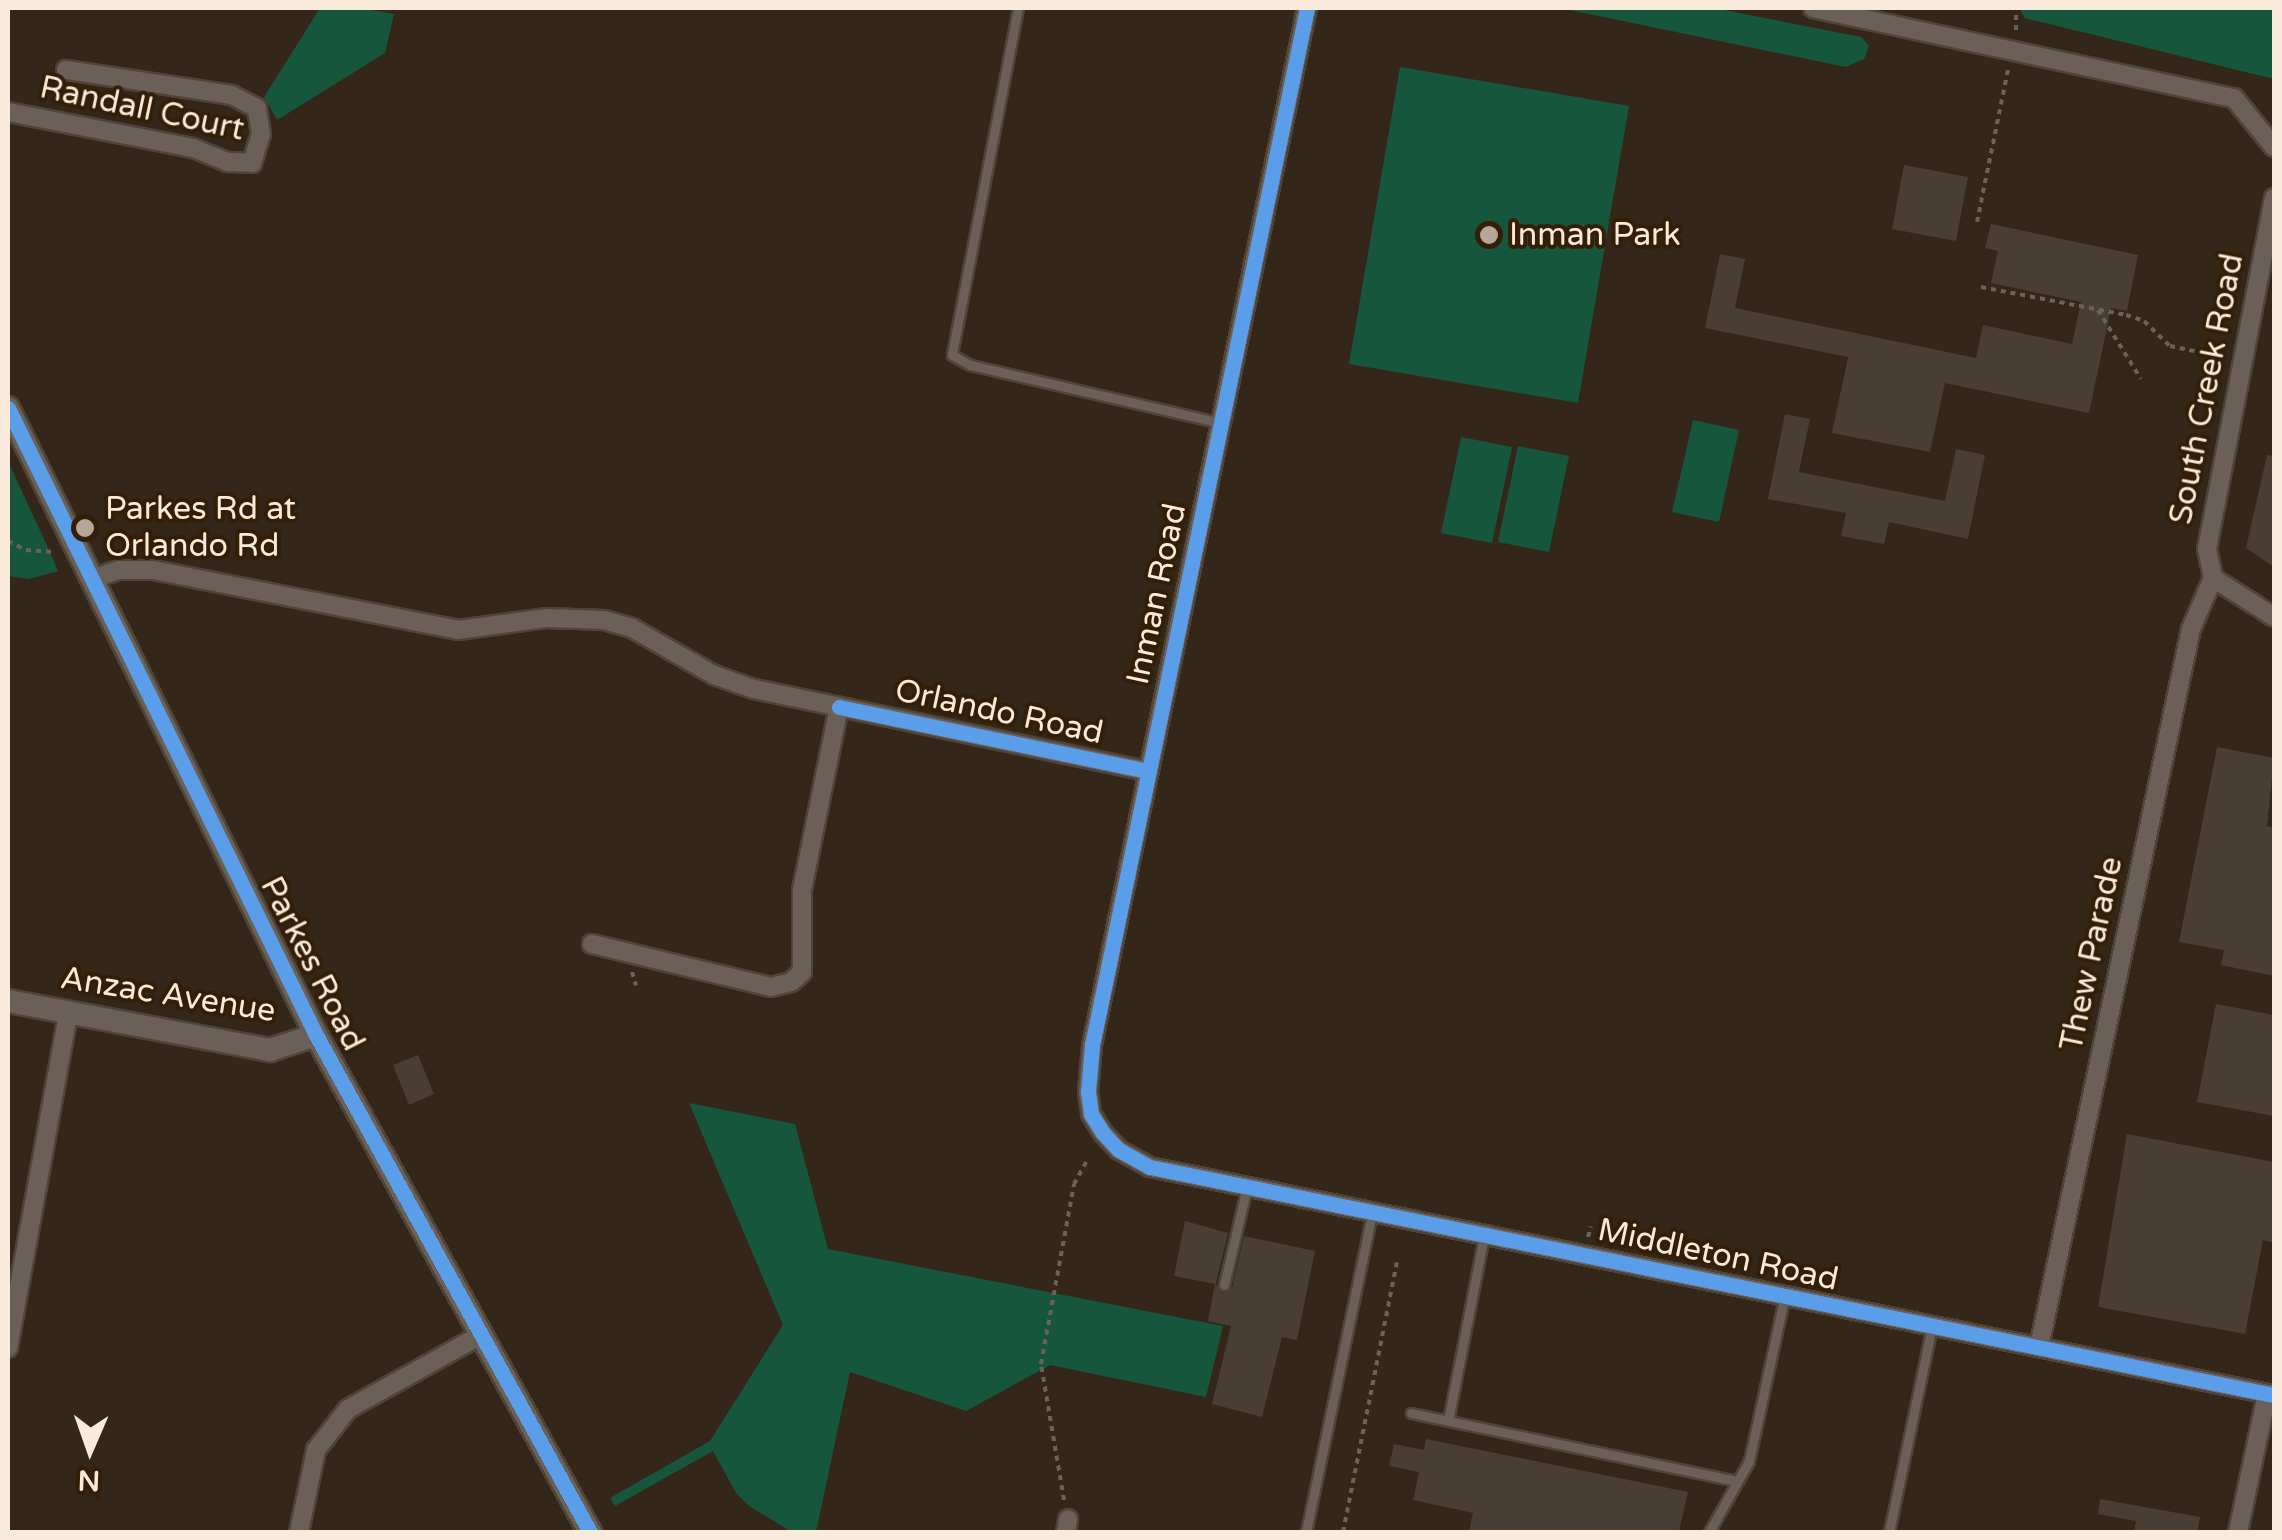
<!DOCTYPE html>
<html>
<head>
<meta charset="utf-8">
<style>
	body { margin:0 }
	#map { position:relative; width:2282px; height:1540px; overflow:hidden; background:#34271a; font-family:"Varela Round",sans-serif }
	div>[style] { position:absolute }
	.green>* { inset:0; background:#16563d }
	.building>* { inset:0; background:#483e33 }
	.path>* { height:4px; margin-top:-2px; transform-origin:0; background:repeating-linear-gradient(90deg,#6a6157 0 5px,transparent 0 10px) }
	.roads { filter:drop-shadow(2px 0 #4f443a) drop-shadow(-2px 0 #4f443a) drop-shadow(0 2px #4f443a) drop-shadow(0 -2px #4f443a) }
	.service>* { height:9px; margin:-4.5px; padding:0 4.5px; transform-origin:4.5px; border-radius:4.5px; background:#6a6057 }
	.minor>* { height:18px; margin:-9px; padding:0 9px; transform-origin:9px; border-radius:9px; background:#6a6057 }
	.tertiary>* { height:22px; margin:-11px; padding:0 11px; transform-origin:11px; border-radius:11px; background:#6a6057 }
	.cycleway>* { height:15px; margin:-7.5px; padding:0 7.5px; transform-origin:7.5px; border-radius:7.5px; background:#5a9eea }
	.dots>* { width:28px; height:28px; translate:-50% -50%; box-sizing:border-box; border:5px solid #341e06; border-radius:50% }
	span { translate:-50% -50%; white-space:nowrap; text-align:center; line-height:1.15; -webkit-text-stroke:8px #341e06; paint-order:stroke }
	.street-label { font-size:32px; color:#f9eadc }
	.poi-label { font-size:32px; color:#f9eadc }
	.left { translate:0 -50%; text-align:left }
	.frame { position:absolute; inset:0; border:10px solid #f9eadc; pointer-events:none }
	.north { position:absolute; left:40px; top:1400px; width:100px; height:100px; -webkit-text-stroke:8px #341e06; paint-order:stroke; rotate:182deg; font-size:28px; font-weight:700; line-height:40px; text-align:center; color:#f9eadc }
	.north::after { content:''; display:block; margin:auto; width:35px; height:45px; background:#f9eadc; clip-path:polygon(50% 0,100% 100%,50% 72%,0 100%) }
</style>
</head>
<body>
<div id="map">
	<div class="green">
		<div style="clip-path:polygon(320px 8px,360px 8px,394px 14px,385px 53px,277px 120px,264px 97px)"></div>
		<div style="clip-path:polygon(1560px 8px,1714px 8px,1861px 37px,1869px 46px,1864px 59px,1846px 67px)"></div>
		<div style="clip-path:polygon(2019px 8px,2274px 8px,2274px 79px,2025px 18px)"></div>
		<div style="clip-path:polygon(1400px 67px,1629px 106px,1578px 403px,1349px 364px)"></div>
		<div style="clip-path:polygon(1693px 420px,1739px 430px,1719px 522px,1672px 512px)"></div>
		<div style="clip-path:polygon(1461px 437px,1512px 447px,1492px 543px,1441px 533px)"></div>
		<div style="clip-path:polygon(1518px 446px,1569px 456px,1549px 552px,1498px 542px)"></div>
		<div style="clip-path:polygon(8px 461px,50px 552px,58px 571px,29px 579px,8px 576px)"></div>
		<div style="clip-path:polygon(689px 1103px,795px 1124px,828px 1249px,1223px 1326px,1206px 1397px,1050px 1365px,966px 1411px,850px 1372px,816px 1532px,792px 1532px,749px 1506px,736px 1493px,713px 1451px,615px 1506px,610px 1498px,710px 1441px,783px 1325px)"></div>
	</div>
	<div class="building">
		<div style="clip-path:polygon(1904px 165px,1968px 177px,1956px 241px,1892px 229px)"></div>
		<div style="clip-path:polygon(1991px 224px,2138px 255px,2127px 311px,2111px 308px,2089px 413px,1945px 383px,1930px 452px,1832px 433px,1848px 357px,1705px 328px,1720px 254px,1745px 259px,1735px 308px,1976px 358px,1983px 325px,2072px 344px,2081px 302px,1991px 283px,1998px 251px,1985px 248px)"></div>
		<div style="clip-path:polygon(1785px 414px,1810px 419px,1799px 472px,1945px 501px,1956px 449px,1985px 455px,1968px 539px,1889px 522px,1884px 544px,1841px 536px,1846px 513px,1768px 499px)"></div>
		<div style="clip-path:polygon(2267px 455px,2274px 456px,2274px 567px,2246px 548px)"></div>
		<div style="clip-path:polygon(2217px 747px,2274px 758px,2267px 826px,2274px 828px,2274px 976px,2221px 965px,2224px 950px,2179px 942px)"></div>
		<div style="clip-path:polygon(2216px 1004px,2274px 1015px,2274px 1116px,2197px 1102px)"></div>
		<div style="clip-path:polygon(418px 1055px,434px 1094px,409px 1105px,393px 1065px)"></div>
		<div style="clip-path:polygon(2127px 1134px,2274px 1162px,2274px 1243px,2263px 1240px,2245px 1334px,2098px 1307px)"></div>
		<div style="clip-path:polygon(1185px 1221px,1228px 1233px,1216px 1283px,1221px 1293px,1232px 1288px,1244px 1236px,1315px 1251px,1297px 1340px,1282px 1337px,1262px 1417px,1212px 1404px,1231px 1326px,1208px 1321px,1215px 1284px,1174px 1276px)"></div>
		<div style="clip-path:polygon(1426px 1439px,1688px 1492px,1679px 1532px,1469px 1531px,1473px 1513px,1413px 1500px,1419px 1472px,1389px 1466px,1394px 1444px,1424px 1450px)"></div>
		<div style="clip-path:polygon(2100px 1499px,2200px 1517px,2197px 1532px,2134px 1532px,2136px 1521px,2098px 1514px)"></div>
	</div>
	<div class="path">
		<div style="left:2016px;top:30px;width:22px;rotate:-90deg"></div>
		<div style="left:1977px;top:222px;width:156px;rotate:-78.5deg"></div>
		<div style="left:1981px;top:287px;width:148px;rotate:10.9deg"></div>
		<div style="left:2126px;top:315px;width:19px;rotate:18deg"></div>
		<div style="left:2144px;top:321px;width:36px;rotate:44deg"></div>
		<div style="left:2170px;top:346px;width:54px;rotate:11.7deg"></div>
		<div style="left:2098px;top:310px;width:81px;rotate:58.1deg"></div>
		<div style="left:8px;top:541px;width:20px;rotate:27deg"></div>
		<div style="left:26px;top:550px;width:27px;rotate:4deg"></div>
		<div style="left:632px;top:972px;width:14px;rotate:73deg"></div>
		<div style="left:1588px;top:1237px;width:11px;rotate:-75deg"></div>
		<div style="left:1064px;top:1500px;width:138px;rotate:-99.6deg"></div>
		<div style="left:1041px;top:1364px;width:183px;rotate:-79.6deg"></div>
		<div style="left:1074px;top:1184px;width:29px;rotate:-61deg"></div>
		<div style="left:1343px;top:1532px;width:275px;rotate:-78.7deg"></div>
	</div>
	<div class="roads">
		<div class="service">
			<div style="left:1018px;top:8px;width:353px;rotate:100.8deg"></div>
			<div style="left:952px;top:355px;width:21px;rotate:29deg"></div>
			<div style="left:970px;top:365px;width:258px;rotate:13deg"></div>
			<div style="left:1224px;top:1285px;width:101px;rotate:-76.8deg"></div>
			<div style="left:1411px;top:1413px;width:333px;rotate:11.8deg"></div>
			<div style="left:1448px;top:1421px;width:189px;rotate:-79deg"></div>
			<div style="left:1306px;top:1532px;width:327px;rotate:-78.3deg"></div>
			<div style="left:1709px;top:1532px;width:81px;rotate:-60.6deg"></div>
			<div style="left:1749px;top:1461px;width:166px;rotate:-77.8deg"></div>
			<div style="left:1889px;top:1532px;width:210px;rotate:-78.2deg"></div>
		</div>
		<div class="minor">
			<div style="left:1307px;top:8px;width:1059px;rotate:101.71deg"></div>
			<div style="left:1092px;top:1045px;width:47px;rotate:94.9deg"></div>
			<div style="left:1088px;top:1092px;width:22px;rotate:82deg"></div>
			<div style="left:1091px;top:1114px;width:22px;rotate:58deg"></div>
			<div style="left:1103px;top:1133px;width:23px;rotate:47deg"></div>
			<div style="left:1119px;top:1150px;width:35px;rotate:29deg"></div>
			<div style="left:1150px;top:1167px;width:1147px;rotate:11.47deg"></div>
			<div style="left:1813px;top:8px;width:431px;rotate:12.1deg"></div>
			<div style="left:2234px;top:98px;width:63px;rotate:50.8deg"></div>
			<div style="left:8px;top:112px;width:188px;rotate:11deg"></div>
			<div style="left:193px;top:148px;width:38px;rotate:22deg"></div>
			<div style="left:228px;top:162px;width:24px;rotate:2deg"></div>
			<div style="left:252px;top:163px;width:30px;rotate:-73deg"></div>
			<div style="left:261px;top:134px;width:26px;rotate:-99deg"></div>
			<div style="left:257px;top:108px;width:28px;rotate:-153deg"></div>
			<div style="left:232px;top:95px;width:168px;rotate:-171.4deg"></div>
			<div style="left:2274px;top:198px;width:357px;rotate:100.8deg"></div>
			<div style="left:2207px;top:549px;width:30px;rotate:78deg"></div>
			<div style="left:2213px;top:578px;width:72px;rotate:32.6deg"></div>
			<div style="left:91px;top:579px;width:29px;rotate:-18deg"></div>
			<div style="left:119px;top:570px;width:34px"></div>
			<div style="left:153px;top:570px;width:311px;rotate:11.1deg"></div>
			<div style="left:458px;top:630px;width:90px;rotate:-7.7deg"></div>
			<div style="left:547px;top:618px;width:57px;rotate:2deg"></div>
			<div style="left:604px;top:620px;width:29px;rotate:16deg"></div>
			<div style="left:632px;top:628px;width:95px;rotate:29.8deg"></div>
			<div style="left:714px;top:675px;width:42px;rotate:19.3deg"></div>
			<div style="left:754px;top:689px;width:402px;rotate:11.8deg"></div>
			<div style="left:592px;top:944px;width:184px;rotate:13.5deg"></div>
			<div style="left:771px;top:987px;width:21px;rotate:-14deg"></div>
			<div style="left:791px;top:982px;width:15px;rotate:-42deg"></div>
			<div style="left:802px;top:972px;width:82px;rotate:-90deg"></div>
			<div style="left:802px;top:890px;width:187px;rotate:-78.6deg"></div>
			<div style="left:2039px;top:1347px;width:734px;rotate:-78.05deg"></div>
			<div style="left:2191px;top:629px;width:56px;rotate:-66.7deg"></div>
			<div style="left:8px;top:1348px;width:340px;rotate:-79.8deg"></div>
			<div style="left:299px;top:1532px;width:84px;rotate:-78.3deg"></div>
			<div style="left:316px;top:1450px;width:52px;rotate:-52deg"></div>
			<div style="left:348px;top:1409px;width:152px;rotate:-29.1deg"></div>
			<div style="left:1066px;top:1532px;width:13px;rotate:-81deg"></div>
			<div style="left:2238px;top:1532px;width:141px;rotate:-78.1deg"></div>
		</div>
		<div class="tertiary">
			<div style="left:8px;top:408px;width:699px;rotate:63.84deg"></div>
			<div style="left:316px;top:1035px;width:568px;rotate:61.13deg"></div>
			<div style="left:8px;top:1001px;width:267px;rotate:10.6deg"></div>
			<div style="left:270px;top:1050px;width:48px;rotate:-18.1deg"></div>
		</div>
	</div>
	<div class="cycleway">
		<div style="left:1307px;top:8px;width:1059px;rotate:101.71deg"></div>
		<div style="left:1092px;top:1045px;width:47px;rotate:94.9deg"></div>
		<div style="left:1088px;top:1092px;width:22px;rotate:82deg"></div>
		<div style="left:1091px;top:1114px;width:22px;rotate:58deg"></div>
		<div style="left:1103px;top:1133px;width:23px;rotate:47deg"></div>
		<div style="left:1119px;top:1150px;width:35px;rotate:29deg"></div>
		<div style="left:1150px;top:1167px;width:1147px;rotate:11.47deg"></div>
		<div style="left:8px;top:408px;width:699px;rotate:63.84deg"></div>
		<div style="left:316px;top:1035px;width:568px;rotate:61.13deg"></div>
		<div style="left:839px;top:707px;width:316px;rotate:11.7deg"></div>
	</div>
	<div class="dots">
		<div style="left:1489px;top:235px;background:#b4a698"></div>
		<div style="left:85px;top:528px;background:#b4a698"></div>
	</div>
	<div class="street-label">
		<span style="left:142px;top:109px;rotate:12deg">Randall Court</span>
		<span style="left:2207px;top:389px;rotate:-79deg">South Creek Road</span>
		<span style="left:1157px;top:594px;rotate:-78deg">Inman Road</span>
		<span style="left:999px;top:712px;rotate:12deg">Orlando Road</span>
		<span style="left:2092px;top:954px;rotate:-78deg">Thew Parade</span>
		<span style="left:312px;top:964px;rotate:63deg">Parkes Road</span>
		<span style="left:168px;top:995px;rotate:9deg">Anzac Avenue</span>
		<span style="left:1718px;top:1255px;rotate:12deg">Middleton Road</span>
	</div>
	<div class="poi-label">
		<span class="left" style="left:1509px;top:235px">Inman Park</span>
		<span class="left" style="left:105px;top:528px">Parkes Rd at<br>Orlando Rd</span>
	</div>
	<div class="frame"></div>
	<div class="north">N</div>
</div>
</body>
</html>
